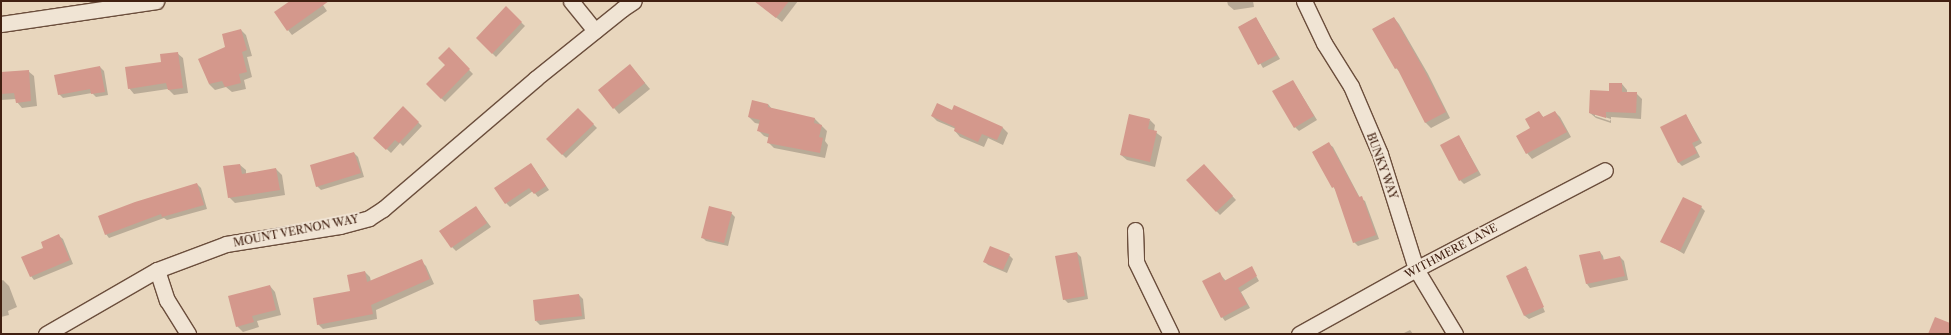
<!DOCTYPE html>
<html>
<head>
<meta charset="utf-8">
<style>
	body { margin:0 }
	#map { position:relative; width:1951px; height:335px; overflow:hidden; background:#e8d6bd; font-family:"Libre Caslon Text",serif }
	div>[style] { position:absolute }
	.shadow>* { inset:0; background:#0003 }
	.building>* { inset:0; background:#d4988c }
	.roads { filter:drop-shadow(1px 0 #6b4e3c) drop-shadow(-1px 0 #6b4e3c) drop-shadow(0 1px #6b4e3c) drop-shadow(0 -1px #6b4e3c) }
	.street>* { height:15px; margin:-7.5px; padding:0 7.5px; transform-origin:7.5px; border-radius:7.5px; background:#f0e4d4 }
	span { translate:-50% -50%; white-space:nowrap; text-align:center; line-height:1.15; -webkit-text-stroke:3.5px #f0e4d4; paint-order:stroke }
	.street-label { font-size:11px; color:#412011 }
	.frame { position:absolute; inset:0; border:2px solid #412011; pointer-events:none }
</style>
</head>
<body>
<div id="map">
	<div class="shadow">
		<div style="clip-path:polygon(292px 1px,323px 1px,321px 2px,327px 11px,292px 35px,288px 30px)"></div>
		<div style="clip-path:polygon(755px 1px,798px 1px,782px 22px)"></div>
		<div style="clip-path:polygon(1227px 1px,1253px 1px,1254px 7px,1234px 10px,1228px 5px)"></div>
		<div style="clip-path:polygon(506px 8px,525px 26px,496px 57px,477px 38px)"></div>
		<div style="clip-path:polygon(1256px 18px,1280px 59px,1263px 68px,1239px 27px)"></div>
		<div style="clip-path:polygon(1394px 18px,1399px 24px,1428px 74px,1450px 118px,1431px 128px,1426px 123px,1400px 72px,1396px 68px)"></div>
		<div style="clip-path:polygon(241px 30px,246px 35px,252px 56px,247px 57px,252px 77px,244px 80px,246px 89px,232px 92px,226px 87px,215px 90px,209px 84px,226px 47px)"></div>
		<div style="clip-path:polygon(449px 49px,473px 74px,445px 102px,427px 84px,446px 65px)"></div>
		<div style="clip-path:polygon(177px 53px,183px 58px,188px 93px,174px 95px,168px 89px,134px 94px,129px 88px)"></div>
		<div style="clip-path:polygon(630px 65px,650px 89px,619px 114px,599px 90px)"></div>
		<div style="clip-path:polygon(100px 67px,104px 71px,108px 95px,96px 97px,92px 93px,63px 98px,59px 94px)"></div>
		<div style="clip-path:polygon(28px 71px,34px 76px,37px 106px,22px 108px,17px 102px,16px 99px,1px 100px,1px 73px)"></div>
		<div style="clip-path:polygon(1293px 81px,1317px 120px,1299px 131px,1295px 127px)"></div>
		<div style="clip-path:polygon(evenodd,1622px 84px,1627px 90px,1627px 93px,1636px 93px,1642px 99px,1641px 119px,1611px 117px,1611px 123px,1596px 118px,1590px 113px,1610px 92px,1622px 84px,1595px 114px,1611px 119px,1610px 121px,1595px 116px,1595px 114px)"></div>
		<div style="clip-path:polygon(768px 104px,772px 109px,815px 119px,827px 131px,825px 141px,828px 145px,825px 158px,774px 148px,768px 142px,770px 138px,764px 136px,759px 131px,760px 124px,755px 123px,749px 117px)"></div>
		<div style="clip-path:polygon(403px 108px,422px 126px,403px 146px,400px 143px,391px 153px,375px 138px)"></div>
		<div style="clip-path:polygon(578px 109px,597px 128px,566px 158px,547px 139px)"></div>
		<div style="clip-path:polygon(952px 111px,1003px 128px,1008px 133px,1003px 145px,988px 138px,984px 147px,960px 137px,955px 131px,956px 129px,937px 121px,932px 116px)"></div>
		<div style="clip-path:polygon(1539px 112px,1544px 118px,1555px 112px,1560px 117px,1571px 137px,1532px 159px,1527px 153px,1531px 129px)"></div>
		<div style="clip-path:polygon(1686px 115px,1702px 143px,1695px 147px,1700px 157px,1682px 166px,1678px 162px)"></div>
		<div style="clip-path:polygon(1150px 120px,1155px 125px,1154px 131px,1162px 137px,1155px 167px,1127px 160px,1121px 155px)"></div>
		<div style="clip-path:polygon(1459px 136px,1481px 175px,1464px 184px,1460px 180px)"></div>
		<div style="clip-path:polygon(1329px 144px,1333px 147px,1360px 198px,1365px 201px,1379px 239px,1358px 246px,1354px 242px,1336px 191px,1313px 152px)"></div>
		<div style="clip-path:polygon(354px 153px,358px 157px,364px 177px,321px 190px,317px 186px)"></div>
		<div style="clip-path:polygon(240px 165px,246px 170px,246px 174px,276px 169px,282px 175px,285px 195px,235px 203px,229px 197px)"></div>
		<div style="clip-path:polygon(1204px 165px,1236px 200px,1220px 215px,1187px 180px)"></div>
		<div style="clip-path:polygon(534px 168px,549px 190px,538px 197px,533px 191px,510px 207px,506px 203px)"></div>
		<div style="clip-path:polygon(197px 184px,201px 188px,207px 209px,167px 220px,164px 218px,109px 238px,106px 234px)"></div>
		<div style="clip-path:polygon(476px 207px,491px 227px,456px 251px,452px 247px)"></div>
		<div style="clip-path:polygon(1701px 207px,1705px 211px,1684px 254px,1662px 241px)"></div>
		<div style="clip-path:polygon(731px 213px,735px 217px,728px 246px,706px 241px,702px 237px)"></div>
		<div style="clip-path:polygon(59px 236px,63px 239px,73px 264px,34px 280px,31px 276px,45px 248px)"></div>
		<div style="clip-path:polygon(1600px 252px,1603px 256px,1604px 261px,1620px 257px,1624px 261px,1628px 280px,1590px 288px,1587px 284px,1580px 256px)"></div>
		<div style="clip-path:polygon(1077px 253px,1081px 257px,1088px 299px,1068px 303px,1064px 299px)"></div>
		<div style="clip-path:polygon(1009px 255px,1013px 259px,1007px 273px,988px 265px,984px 261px)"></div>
		<div style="clip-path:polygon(421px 261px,426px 266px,434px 284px,376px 310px,377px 319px,323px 329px,318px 324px,352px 292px,365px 272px,370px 277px,371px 282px)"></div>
		<div style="clip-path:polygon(1251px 267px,1259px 281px,1241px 292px,1250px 308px,1225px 321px,1222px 317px,1219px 273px,1226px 281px)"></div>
		<div style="clip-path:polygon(1526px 267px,1529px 270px,1527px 270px,1545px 312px,1529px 319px,1525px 316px)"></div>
		<div style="clip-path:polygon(3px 280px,9px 286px,17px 307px,8px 311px,9px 315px,1px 317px,1px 281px)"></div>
		<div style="clip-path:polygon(270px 286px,275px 292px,281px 315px,257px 321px,259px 327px,243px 332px,237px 326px)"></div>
		<div style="clip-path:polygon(579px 295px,583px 299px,585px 319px,540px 325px,536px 321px)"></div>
		<div style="clip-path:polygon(1410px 330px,1413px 334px,1402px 334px)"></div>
	</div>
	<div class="building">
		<div style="clip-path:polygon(290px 1px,329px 1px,287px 31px,274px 12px)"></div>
		<div style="clip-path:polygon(754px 1px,789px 1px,776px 18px)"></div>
		<div style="clip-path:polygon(506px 6px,522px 22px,492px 54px,476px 38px)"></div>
		<div style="clip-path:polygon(1256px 17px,1277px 55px,1258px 65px,1238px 27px)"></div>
		<div style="clip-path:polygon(1394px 17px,1423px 68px,1446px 112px,1425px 123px,1397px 68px,1395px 69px,1372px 29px)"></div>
		<div style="clip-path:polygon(241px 29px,247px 50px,242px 52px,247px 72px,239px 74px,241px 83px,225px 87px,222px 81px,209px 84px,198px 59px,225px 47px,222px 34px)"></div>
		<div style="clip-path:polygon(449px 47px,470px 69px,441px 99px,426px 84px,445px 65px,438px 58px)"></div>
		<div style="clip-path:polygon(178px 52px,183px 88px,168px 90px,166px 83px,128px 89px,125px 67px,161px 62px,160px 54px)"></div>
		<div style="clip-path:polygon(630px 64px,645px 83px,613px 109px,598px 90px)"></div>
		<div style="clip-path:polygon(100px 66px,105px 92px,91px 94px,90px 89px,58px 95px,54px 75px)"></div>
		<div style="clip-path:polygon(29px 70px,31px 101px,16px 103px,14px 93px,1px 94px,1px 72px)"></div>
		<div style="clip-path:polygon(1293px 80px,1314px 116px,1294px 128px,1272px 91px)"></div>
		<div style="clip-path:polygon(1609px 83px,1622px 83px,1622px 92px,1637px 92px,1636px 113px,1606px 112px,1606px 118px,1589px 113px,1590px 90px,1609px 91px)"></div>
		<div style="clip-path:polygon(752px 100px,768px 104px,768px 107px,815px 118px,814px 123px,822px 125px,819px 137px,823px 138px,820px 153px,767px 143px,769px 134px,757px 131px,760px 120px,748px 117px)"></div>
		<div style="clip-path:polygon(937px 103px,952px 110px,954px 105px,1003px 127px,997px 140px,982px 134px,978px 142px,954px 131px,955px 127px,931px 116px)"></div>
		<div style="clip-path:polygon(403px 106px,419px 122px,399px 143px,395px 140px,386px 150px,373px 138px)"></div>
		<div style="clip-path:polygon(578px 108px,594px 124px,562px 155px,546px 139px)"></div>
		<div style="clip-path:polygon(1539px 111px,1543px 117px,1555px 111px,1567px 132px,1526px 154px,1516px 136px,1530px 128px,1525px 119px)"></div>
		<div style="clip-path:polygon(1129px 114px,1150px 119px,1148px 129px,1157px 131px,1150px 162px,1120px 155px)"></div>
		<div style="clip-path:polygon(1686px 114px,1699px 140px,1692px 143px,1697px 153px,1678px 163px,1660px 127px)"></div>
		<div style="clip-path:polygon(1459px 135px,1478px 171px,1459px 181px,1440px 145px)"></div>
		<div style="clip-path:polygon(1329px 142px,1359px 197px,1362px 196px,1376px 235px,1353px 243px,1334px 187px,1332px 188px,1312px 152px)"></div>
		<div style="clip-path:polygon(354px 152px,361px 173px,316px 187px,310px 165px)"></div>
		<div style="clip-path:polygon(531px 163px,546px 186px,534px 194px,529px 188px,505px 204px,494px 188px)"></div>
		<div style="clip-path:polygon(240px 164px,242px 174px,276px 168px,280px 190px,228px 198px,223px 166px)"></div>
		<div style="clip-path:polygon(1204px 164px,1233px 196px,1216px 212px,1186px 180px)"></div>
		<div style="clip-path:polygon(197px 183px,204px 205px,162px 217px,161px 214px,105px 235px,98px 216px,135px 202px)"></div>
		<div style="clip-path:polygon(1683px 197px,1702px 206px,1680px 251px,1660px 242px)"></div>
		<div style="clip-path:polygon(476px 206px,487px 223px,451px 248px,439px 231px)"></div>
		<div style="clip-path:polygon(709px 206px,732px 212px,724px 243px,701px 238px)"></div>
		<div style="clip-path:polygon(59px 234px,70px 260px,30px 277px,21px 257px,43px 248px,41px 242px)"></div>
		<div style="clip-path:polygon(990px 246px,1010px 254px,1003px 270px,983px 262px)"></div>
		<div style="clip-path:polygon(1600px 251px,1602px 260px,1620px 256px,1625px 276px,1586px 284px,1579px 255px)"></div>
		<div style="clip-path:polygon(1077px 252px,1085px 296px,1063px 300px,1055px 256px)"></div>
		<div style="clip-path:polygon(422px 259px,430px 279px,371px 305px,373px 314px,317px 325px,313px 298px,350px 291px,347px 275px,365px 271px,367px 282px)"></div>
		<div style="clip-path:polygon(1252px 266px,1257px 276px,1238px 288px,1247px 304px,1221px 318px,1202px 281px,1220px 272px,1224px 281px)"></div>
		<div style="clip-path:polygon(1526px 266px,1544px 307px,1524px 316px,1506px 276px)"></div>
		<div style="clip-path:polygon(270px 285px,276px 310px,252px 316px,254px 322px,236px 327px,228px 296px)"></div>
		<div style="clip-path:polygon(579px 294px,582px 316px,535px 321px,533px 300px)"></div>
		<div style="clip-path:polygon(1935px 317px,1950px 323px,1950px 334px,1928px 334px)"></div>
	</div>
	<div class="roads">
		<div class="street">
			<div style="left:571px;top:1px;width:38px;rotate:51deg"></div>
			<div style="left:1304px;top:1px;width:47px;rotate:64.5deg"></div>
			<div style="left:1324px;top:43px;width:51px;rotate:57.9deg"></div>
			<div style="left:1351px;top:86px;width:74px;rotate:66.9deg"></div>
			<div style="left:1380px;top:154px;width:121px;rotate:72.6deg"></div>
			<div style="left:1416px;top:269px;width:76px;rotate:59deg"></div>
			<div style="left:1px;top:24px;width:157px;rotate:-8.4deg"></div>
			<div style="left:1135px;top:230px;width:32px;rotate:88deg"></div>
			<div style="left:1136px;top:262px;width:80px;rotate:64.1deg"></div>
			<div style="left:157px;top:270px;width:32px;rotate:72deg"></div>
			<div style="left:167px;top:300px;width:40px;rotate:58deg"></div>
			<div style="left:46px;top:334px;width:128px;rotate:-30deg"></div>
			<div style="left:157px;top:270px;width:74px;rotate:-20.6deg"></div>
			<div style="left:226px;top:244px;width:115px;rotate:-9deg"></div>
			<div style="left:340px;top:226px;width:30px;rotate:-15deg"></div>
			<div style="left:369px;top:218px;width:17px;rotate:-33deg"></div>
			<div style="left:383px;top:209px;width:200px;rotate:-40.5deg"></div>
			<div style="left:535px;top:79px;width:112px;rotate:-38.8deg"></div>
			<div style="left:622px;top:9px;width:14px;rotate:-34deg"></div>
			<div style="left:1299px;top:334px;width:134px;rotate:-29.1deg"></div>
			<div style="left:1416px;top:269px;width:213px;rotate:-27.6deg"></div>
		</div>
	</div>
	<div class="street-label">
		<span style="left:1382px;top:166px;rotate:70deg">BUNKY WAY</span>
		<span style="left:296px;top:231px;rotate:-11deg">MOUNT VERNON WAY</span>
		<span style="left:1451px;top:251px;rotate:-28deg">WITHMERE LANE</span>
	</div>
	<div class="frame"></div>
</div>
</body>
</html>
